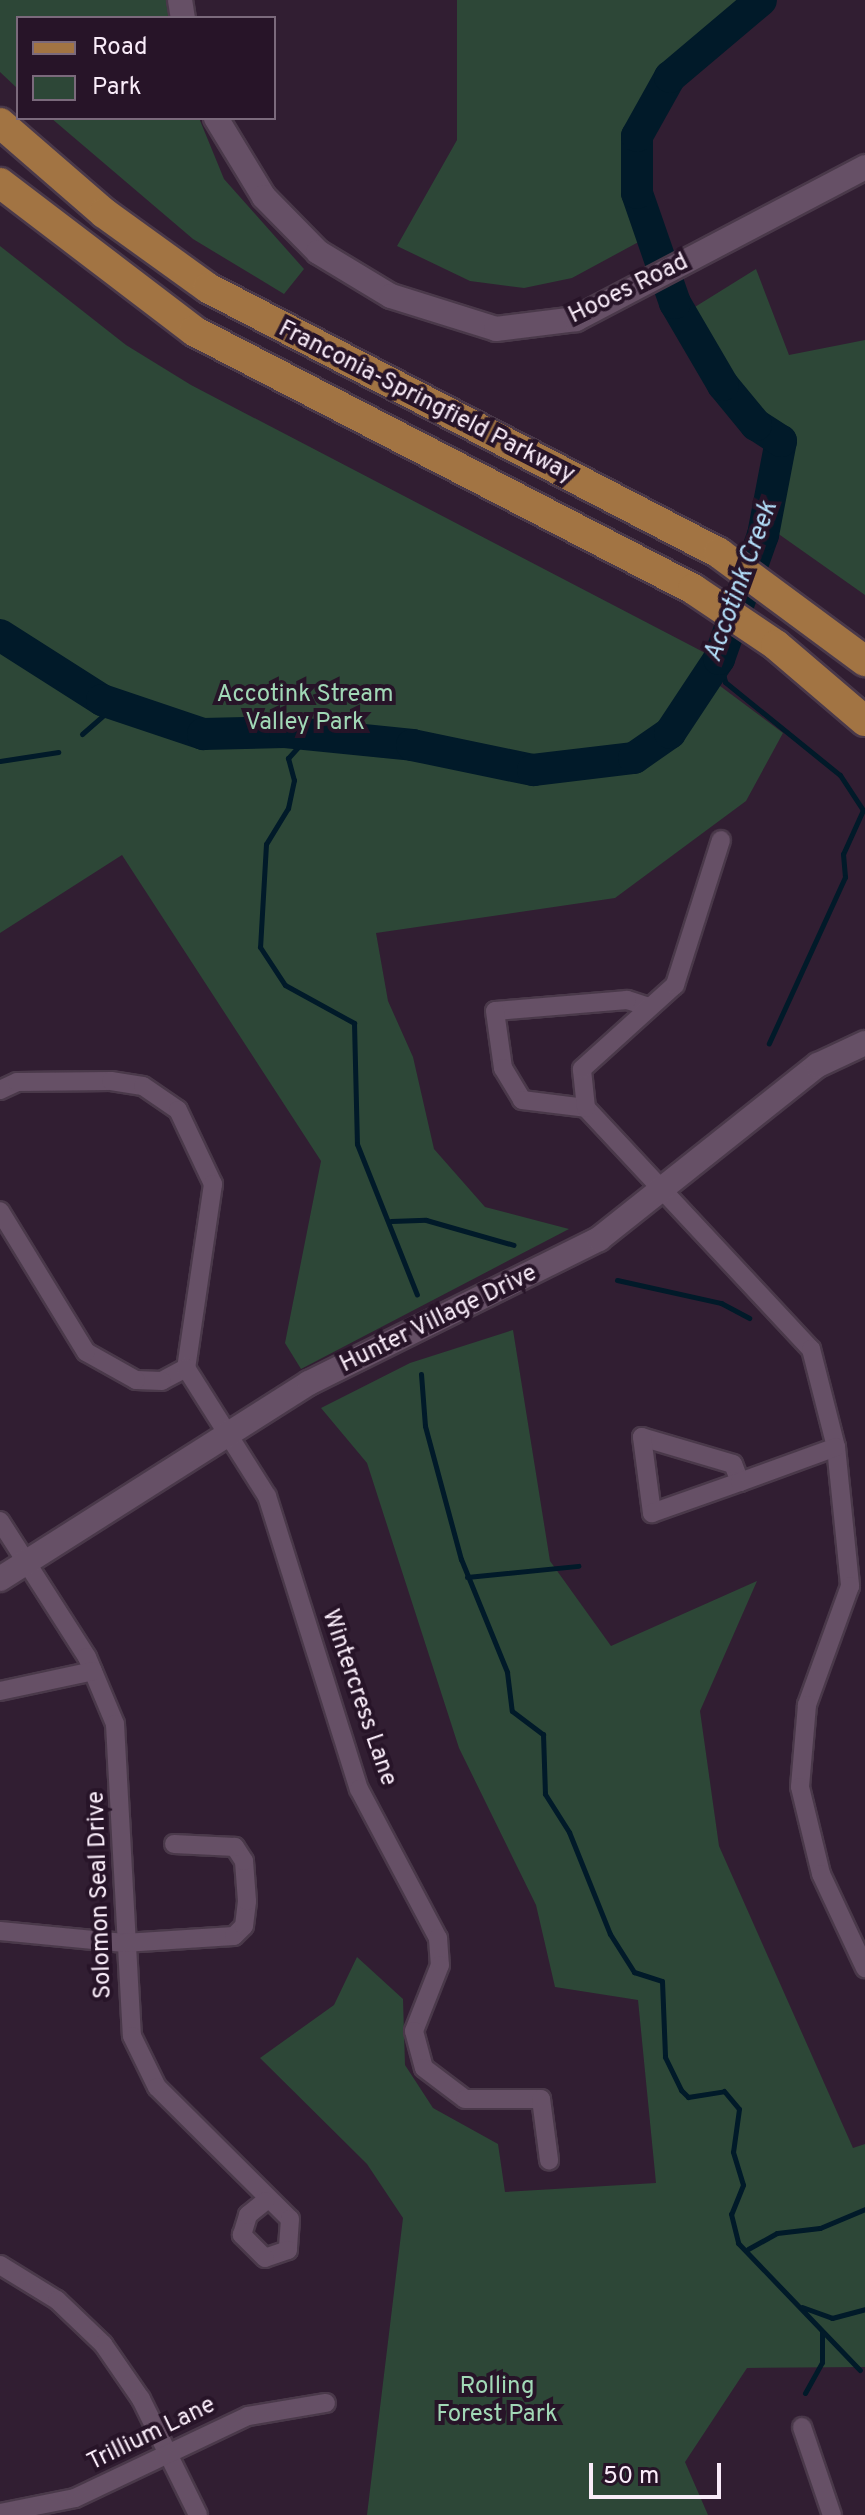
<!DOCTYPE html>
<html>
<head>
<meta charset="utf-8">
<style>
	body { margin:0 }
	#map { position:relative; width:865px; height:2515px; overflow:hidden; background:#311e32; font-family:Overpass,sans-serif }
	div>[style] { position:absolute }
	.green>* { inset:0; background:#2d4737 }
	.stream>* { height:5px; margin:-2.5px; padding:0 2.5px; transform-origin:2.5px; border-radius:2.5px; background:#011a29 }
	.river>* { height:32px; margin:-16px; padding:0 16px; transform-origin:16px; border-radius:16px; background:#011a29 }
	.roads { filter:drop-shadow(2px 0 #4a394a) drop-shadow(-2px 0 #4a394a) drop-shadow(0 2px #4a394a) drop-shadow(0 -2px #4a394a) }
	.minor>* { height:18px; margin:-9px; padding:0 9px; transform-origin:9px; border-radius:9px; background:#665066 }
	.tertiary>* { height:24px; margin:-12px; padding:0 12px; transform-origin:12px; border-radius:12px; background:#665066 }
	.primary>* { height:30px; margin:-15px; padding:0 15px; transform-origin:15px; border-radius:15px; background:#a27443 }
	span { translate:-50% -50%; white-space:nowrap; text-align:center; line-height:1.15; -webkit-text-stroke:8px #271428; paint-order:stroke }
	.street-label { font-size:24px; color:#f9ecf9 }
	.park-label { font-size:24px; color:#a1d8b6 }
	.water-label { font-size:26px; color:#b2ddf8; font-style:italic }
	.legend { position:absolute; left:16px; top:16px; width:260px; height:104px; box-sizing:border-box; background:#271428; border:2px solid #7b6a7c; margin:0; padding:10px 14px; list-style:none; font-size:24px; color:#f9ecf9 }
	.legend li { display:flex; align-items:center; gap:16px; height:40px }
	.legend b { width:40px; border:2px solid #7b6a7c }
	.scale { position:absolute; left:589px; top:2463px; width:132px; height:36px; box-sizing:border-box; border:4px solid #f9ecf9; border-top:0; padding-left:10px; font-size:24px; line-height:28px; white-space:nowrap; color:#f9ecf9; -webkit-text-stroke:6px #271428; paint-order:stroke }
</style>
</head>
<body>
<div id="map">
	<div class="green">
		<div style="clip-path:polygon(0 0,167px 0,169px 18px,18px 18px,18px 89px,0 72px)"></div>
		<div style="clip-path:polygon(457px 0,745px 0,656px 78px,627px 134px,657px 232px,572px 278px,524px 288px,470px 281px,397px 246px,457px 140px)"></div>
		<div style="clip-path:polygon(51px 118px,199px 118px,224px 179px,304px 269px,284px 294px,193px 239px)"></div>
		<div style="clip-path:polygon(0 246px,126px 345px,191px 385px,711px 656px,704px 674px,783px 733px,746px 801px,615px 898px,376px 933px,388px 1001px,413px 1057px,434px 1149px,485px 1207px,569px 1229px,301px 1369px,285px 1343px,321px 1161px,122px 855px,0 933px)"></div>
		<div style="clip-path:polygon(756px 269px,789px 355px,865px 340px,865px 595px,763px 523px,789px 469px,724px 411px,697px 362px,682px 315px)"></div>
		<div style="clip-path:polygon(513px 1330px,550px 1561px,611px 1646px,757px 1581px,700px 1711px,719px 1846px,853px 2148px,865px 2144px,865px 2367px,747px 2368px,685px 2462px,708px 2515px,367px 2515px,403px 2218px,367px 2164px,260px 2058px,334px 2005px,357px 1957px,403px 1999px,405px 2065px,433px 2108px,498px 2144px,505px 2192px,656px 2183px,638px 2000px,555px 1987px,536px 1905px,459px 1748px,367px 1463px,321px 1408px,410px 1363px)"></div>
	</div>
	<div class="stream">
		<div style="left:719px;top:659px;width:24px;rotate:75deg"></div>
		<div style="left:725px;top:682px;width:148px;rotate:39deg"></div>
		<div style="left:840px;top:775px;width:42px;rotate:56.7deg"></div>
		<div style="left:863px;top:810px;width:48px;rotate:114.4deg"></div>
		<div style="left:843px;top:854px;width:23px;rotate:85deg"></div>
		<div style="left:845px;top:877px;width:183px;rotate:114.6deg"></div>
		<div style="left:82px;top:734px;width:43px;rotate:-41.2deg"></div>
		<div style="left:308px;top:736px;width:30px;rotate:132deg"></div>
		<div style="left:288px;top:758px;width:23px;rotate:75deg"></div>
		<div style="left:294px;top:780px;width:29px;rotate:102deg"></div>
		<div style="left:288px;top:808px;width:42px;rotate:121.4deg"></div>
		<div style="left:266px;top:844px;width:103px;rotate:93.3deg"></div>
		<div style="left:260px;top:947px;width:45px;rotate:56.7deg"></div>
		<div style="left:285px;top:985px;width:79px;rotate:28.8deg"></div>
		<div style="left:354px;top:1023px;width:121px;rotate:88.6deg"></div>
		<div style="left:357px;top:1144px;width:162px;rotate:68.3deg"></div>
		<div style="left:0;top:761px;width:59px;rotate:-8.8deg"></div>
		<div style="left:391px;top:1221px;width:35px;rotate:-2deg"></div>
		<div style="left:426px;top:1220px;width:91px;rotate:15.9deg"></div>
		<div style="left:617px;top:1280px;width:107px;rotate:12.5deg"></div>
		<div style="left:721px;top:1303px;width:32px;rotate:28deg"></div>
		<div style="left:421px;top:1374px;width:52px;rotate:85.6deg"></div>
		<div style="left:425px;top:1426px;width:138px;rotate:74.9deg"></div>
		<div style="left:461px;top:1559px;width:122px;rotate:67.8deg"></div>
		<div style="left:507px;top:1672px;width:39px;rotate:83deg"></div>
		<div style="left:512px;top:1711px;width:39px;rotate:37deg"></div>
		<div style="left:543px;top:1734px;width:60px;rotate:88.1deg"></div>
		<div style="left:545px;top:1794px;width:45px;rotate:57.7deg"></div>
		<div style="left:569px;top:1832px;width:110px;rotate:68.1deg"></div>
		<div style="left:610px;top:1934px;width:45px;rotate:57.7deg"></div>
		<div style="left:634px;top:1972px;width:29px;rotate:18deg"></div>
		<div style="left:662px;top:1981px;width:76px;rotate:87.7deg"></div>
		<div style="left:665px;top:2057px;width:37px;rotate:64deg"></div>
		<div style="left:681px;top:2090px;width:10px;rotate:45deg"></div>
		<div style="left:688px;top:2097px;width:36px;rotate:-9deg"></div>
		<div style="left:724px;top:2091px;width:23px;rotate:50deg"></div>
		<div style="left:739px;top:2109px;width:43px;rotate:97.9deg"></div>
		<div style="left:733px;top:2152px;width:34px;rotate:73deg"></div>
		<div style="left:743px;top:2185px;width:31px;rotate:112deg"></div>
		<div style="left:731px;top:2214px;width:30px;rotate:76deg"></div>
		<div style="left:738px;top:2243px;width:176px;rotate:46.2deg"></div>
		<div style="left:467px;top:1577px;width:112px;rotate:-5.7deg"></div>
		<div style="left:748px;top:2249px;width:33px;rotate:-29deg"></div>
		<div style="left:777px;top:2233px;width:43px;rotate:-6.6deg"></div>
		<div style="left:820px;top:2228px;width:49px;rotate:-22.9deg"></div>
		<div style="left:802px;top:2307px;width:32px;rotate:20deg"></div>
		<div style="left:832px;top:2318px;width:34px;rotate:-15deg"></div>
		<div style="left:805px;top:2393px;width:35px;rotate:-61deg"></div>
		<div style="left:822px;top:2362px;width:30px;rotate:-90deg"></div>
	</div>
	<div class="river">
		<div style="left:0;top:635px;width:121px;rotate:32.5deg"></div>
		<div style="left:102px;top:700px;width:107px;rotate:18.6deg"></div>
		<div style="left:203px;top:734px;width:82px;rotate:-1.4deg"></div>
		<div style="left:285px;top:732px;width:128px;rotate:5.8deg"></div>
		<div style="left:412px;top:745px;width:124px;rotate:11.7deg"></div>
		<div style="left:533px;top:770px;width:102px;rotate:-6.8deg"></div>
		<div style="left:634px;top:758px;width:44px;rotate:-34.8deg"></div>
		<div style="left:670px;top:733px;width:89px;rotate:-56.5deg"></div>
		<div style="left:719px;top:659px;width:132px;rotate:-70.5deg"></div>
		<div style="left:763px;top:535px;width:96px;rotate:-79.2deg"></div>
		<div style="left:781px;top:441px;width:30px;rotate:-147deg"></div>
		<div style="left:756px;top:425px;width:52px;rotate:-129.5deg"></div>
		<div style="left:723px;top:385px;width:95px;rotate:-120.3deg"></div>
		<div style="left:675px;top:303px;width:116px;rotate:-109.1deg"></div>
		<div style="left:637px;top:193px;width:57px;rotate:-90deg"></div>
		<div style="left:637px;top:136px;width:68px;rotate:-60.8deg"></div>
		<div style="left:670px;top:77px;width:119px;rotate:-40.2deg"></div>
	</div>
	<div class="roads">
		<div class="minor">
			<div style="left:646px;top:1006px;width:20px;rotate:-162deg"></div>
			<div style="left:627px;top:1000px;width:132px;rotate:175.2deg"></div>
			<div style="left:495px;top:1011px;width:58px;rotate:82deg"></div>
			<div style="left:503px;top:1068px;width:37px;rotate:59deg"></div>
			<div style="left:522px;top:1100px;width:64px;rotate:7.1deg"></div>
			<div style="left:586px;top:1108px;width:330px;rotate:47deg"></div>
			<div style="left:811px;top:1349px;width:101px;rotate:75.7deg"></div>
			<div style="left:836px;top:1447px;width:140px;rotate:84.2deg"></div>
			<div style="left:850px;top:1586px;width:127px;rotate:109.9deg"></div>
			<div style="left:807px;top:1705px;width:82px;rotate:94.9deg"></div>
			<div style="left:800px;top:1787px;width:89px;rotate:76.4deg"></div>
			<div style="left:821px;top:1874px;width:104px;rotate:64.9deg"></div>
			<div style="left:0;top:1090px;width:19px;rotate:-25deg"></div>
			<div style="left:17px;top:1082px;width:94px;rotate:-0.6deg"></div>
			<div style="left:111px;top:1081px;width:32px;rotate:9deg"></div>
			<div style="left:143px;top:1086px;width:42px;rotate:34.4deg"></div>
			<div style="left:178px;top:1110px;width:82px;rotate:64.7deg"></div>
			<div style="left:213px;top:1184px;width:186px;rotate:98.3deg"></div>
			<div style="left:186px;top:1368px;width:27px;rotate:152deg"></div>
			<div style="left:162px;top:1381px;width:26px;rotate:-178deg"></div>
			<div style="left:136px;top:1380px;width:57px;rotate:-150.8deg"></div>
			<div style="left:86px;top:1352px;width:165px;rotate:-121.4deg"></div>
			<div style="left:586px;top:1108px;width:39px;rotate:-96deg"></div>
			<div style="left:582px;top:1069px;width:125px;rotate:-42.1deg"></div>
			<div style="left:675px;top:985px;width:152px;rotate:-72.4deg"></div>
			<div style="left:186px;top:1368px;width:151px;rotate:57.7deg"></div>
			<div style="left:267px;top:1496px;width:307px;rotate:72.6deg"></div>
			<div style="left:359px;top:1789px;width:169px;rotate:62.1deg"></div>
			<div style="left:438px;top:1938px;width:27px;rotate:86deg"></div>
			<div style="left:440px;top:1965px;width:71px;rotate:111.5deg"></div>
			<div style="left:414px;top:2031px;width:38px;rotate:75deg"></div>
			<div style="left:424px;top:2068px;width:51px;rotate:37.1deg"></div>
			<div style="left:465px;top:2099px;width:76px"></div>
			<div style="left:541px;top:2099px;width:62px;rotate:82.5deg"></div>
			<div style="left:740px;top:1482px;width:19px;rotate:-111deg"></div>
			<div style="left:733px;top:1464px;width:95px;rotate:-163.5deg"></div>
			<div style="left:642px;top:1437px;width:77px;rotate:82.5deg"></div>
			<div style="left:652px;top:1513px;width:93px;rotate:-19.4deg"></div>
			<div style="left:740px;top:1482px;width:102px;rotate:-20deg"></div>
			<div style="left:0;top:1521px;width:161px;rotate:57.4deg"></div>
			<div style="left:87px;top:1657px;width:73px;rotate:67.3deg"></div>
			<div style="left:115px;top:1724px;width:312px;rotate:86.9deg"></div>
			<div style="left:132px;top:2036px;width:57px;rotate:63.9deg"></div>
			<div style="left:157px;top:2087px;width:187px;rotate:44.8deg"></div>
			<div style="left:290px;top:2219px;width:31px;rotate:94deg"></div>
			<div style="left:288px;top:2250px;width:24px;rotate:161deg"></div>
			<div style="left:265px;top:2258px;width:33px;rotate:-135deg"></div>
			<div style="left:242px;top:2235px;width:21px;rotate:-73deg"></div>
			<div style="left:248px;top:2215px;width:22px;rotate:-39deg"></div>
			<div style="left:0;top:1691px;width:95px;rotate:-12.1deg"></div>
			<div style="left:0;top:1931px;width:125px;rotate:5.5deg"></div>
			<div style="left:124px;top:1943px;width:110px;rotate:-3.6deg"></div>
			<div style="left:234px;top:1936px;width:14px;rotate:-45deg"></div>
			<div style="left:244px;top:1926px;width:25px;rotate:-83deg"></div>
			<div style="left:247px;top:1901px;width:40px;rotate:-94.3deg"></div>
			<div style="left:244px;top:1861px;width:17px;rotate:-123deg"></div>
			<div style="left:235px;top:1847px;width:61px;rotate:-177.2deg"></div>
			<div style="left:0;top:2265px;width:67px;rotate:31.6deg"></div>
			<div style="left:57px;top:2300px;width:64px;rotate:43.7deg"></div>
			<div style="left:103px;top:2344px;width:67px;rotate:55.4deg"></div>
			<div style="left:141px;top:2399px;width:129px;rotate:63.8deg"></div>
			<div style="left:802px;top:2427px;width:93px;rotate:71.2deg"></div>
			<div style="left:0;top:2513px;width:76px;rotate:-11.3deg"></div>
			<div style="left:75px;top:2498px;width:191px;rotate:-25.4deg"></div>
			<div style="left:248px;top:2416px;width:79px;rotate:-9.5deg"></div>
		</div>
		<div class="tertiary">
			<div style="left:180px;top:0;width:18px;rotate:81deg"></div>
			<div style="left:216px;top:118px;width:92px;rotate:58.7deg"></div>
			<div style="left:264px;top:197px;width:77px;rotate:45.5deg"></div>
			<div style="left:318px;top:252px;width:85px;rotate:31.1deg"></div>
			<div style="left:391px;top:296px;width:110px;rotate:17.4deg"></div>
			<div style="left:496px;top:329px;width:81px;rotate:-7.1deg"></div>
			<div style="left:576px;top:319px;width:327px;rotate:-27.7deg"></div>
			<div style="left:0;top:1579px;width:366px;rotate:-32.4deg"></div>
			<div style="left:309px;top:1383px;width:324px;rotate:-26.4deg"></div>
			<div style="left:599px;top:1239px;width:280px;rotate:-38.5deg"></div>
			<div style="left:818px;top:1065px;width:52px;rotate:-25.1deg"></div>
		</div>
		<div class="primary">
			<div style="left:0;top:123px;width:138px;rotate:40.9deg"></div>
			<div style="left:104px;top:213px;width:128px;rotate:35.8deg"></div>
			<div style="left:208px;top:288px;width:576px;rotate:27.41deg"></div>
			<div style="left:719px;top:553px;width:182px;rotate:36.5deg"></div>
			<div style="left:0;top:183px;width:244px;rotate:37.3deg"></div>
			<div style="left:194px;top:331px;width:562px;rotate:27.34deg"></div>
			<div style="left:693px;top:589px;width:100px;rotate:34deg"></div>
			<div style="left:776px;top:645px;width:117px;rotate:40.5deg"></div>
		</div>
	</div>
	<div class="street-label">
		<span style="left:629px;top:290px;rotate:-26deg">Hooes Road</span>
		<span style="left:426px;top:403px;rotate:27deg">Franconia-Springfield Parkway</span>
		<span style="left:439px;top:1320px;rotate:-26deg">Hunter Village Drive</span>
		<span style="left:358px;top:1698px;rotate:71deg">Wintercress Lane</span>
		<span style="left:101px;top:1895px;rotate:-92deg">Solomon Seal Drive</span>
		<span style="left:152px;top:2435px;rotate:-26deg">Trillium Lane</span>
	</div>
	<div class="park-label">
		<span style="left:305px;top:710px">Accotink Stream<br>Valley Park</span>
		<span style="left:497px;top:2402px">Rolling<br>Forest Park</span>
	</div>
	<div class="water-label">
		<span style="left:742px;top:582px;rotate:-70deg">Accotink Creek</span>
	</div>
	<ul class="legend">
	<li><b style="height:10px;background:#a27443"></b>Road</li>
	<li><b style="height:22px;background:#2d4737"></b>Park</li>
	</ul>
	<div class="scale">50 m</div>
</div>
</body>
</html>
